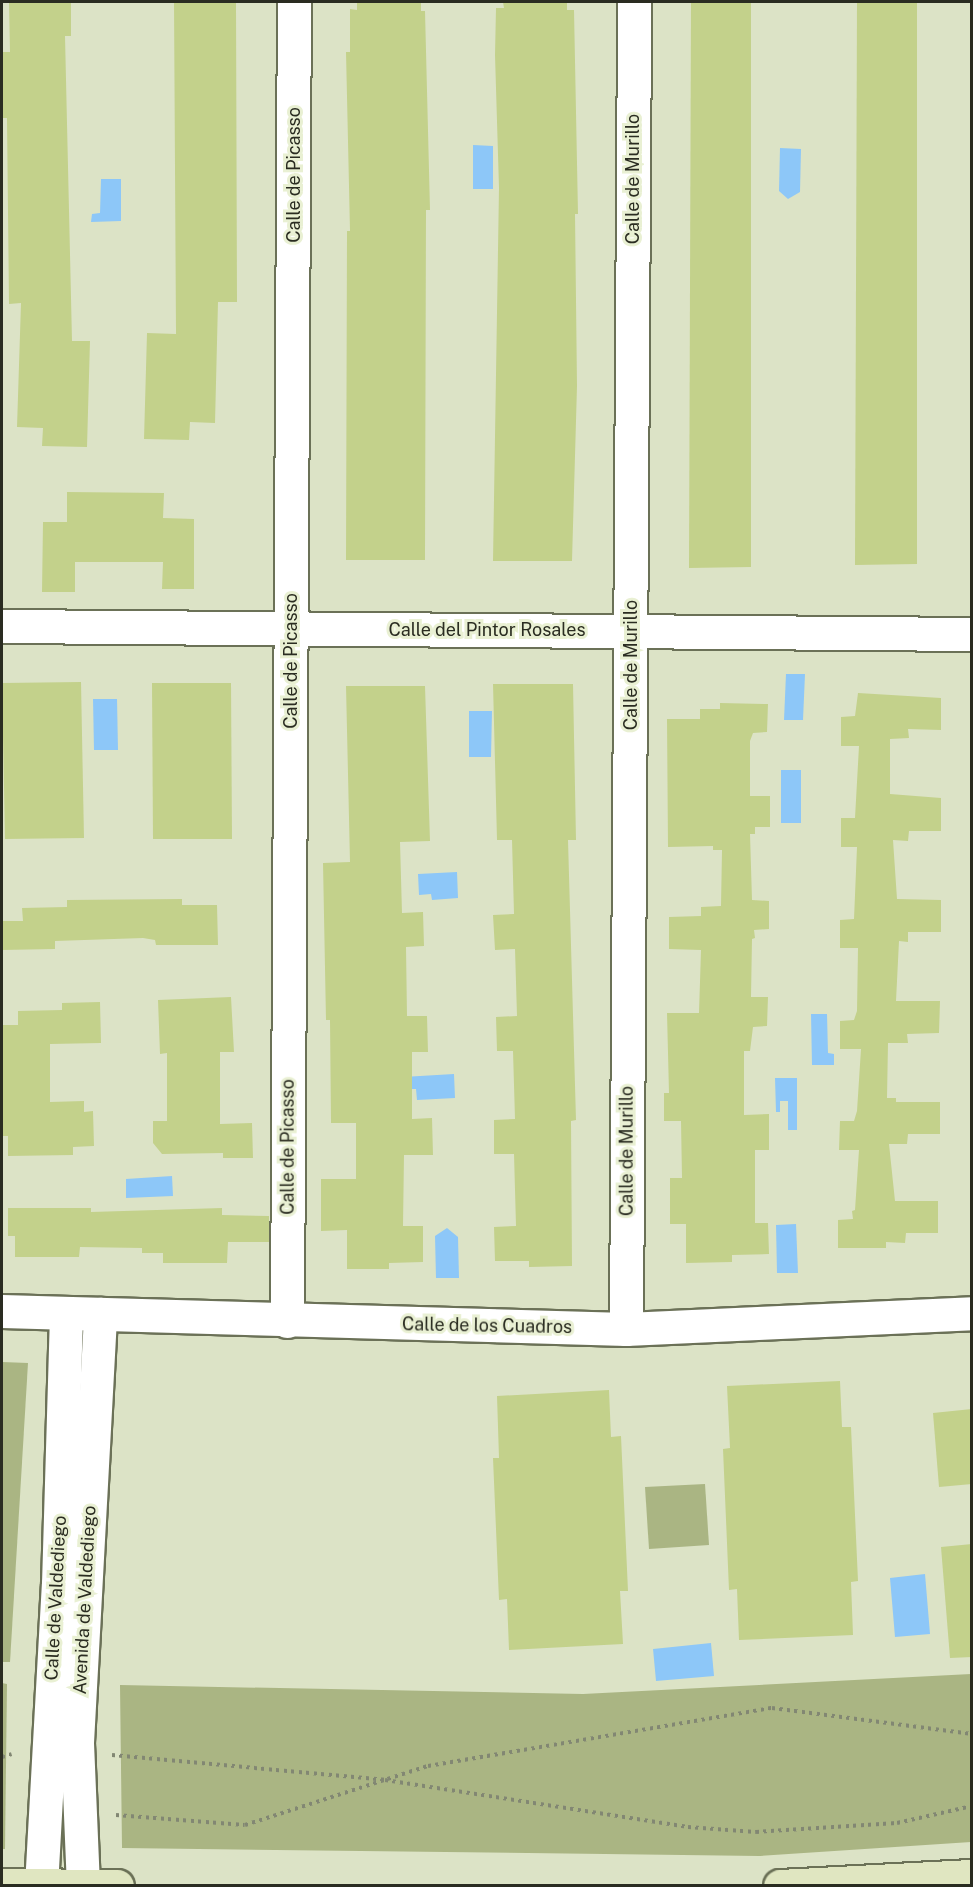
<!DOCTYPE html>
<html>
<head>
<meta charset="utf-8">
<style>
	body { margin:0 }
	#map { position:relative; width:973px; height:1887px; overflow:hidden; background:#dce3c6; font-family:"Public Sans",sans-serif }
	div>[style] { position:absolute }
	.green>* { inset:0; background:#aab583 }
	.water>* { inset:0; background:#8dc7f8 }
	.building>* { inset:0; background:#c3d18b }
	.path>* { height:4px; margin-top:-2px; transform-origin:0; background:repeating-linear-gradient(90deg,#828773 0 3px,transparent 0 7.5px) }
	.roads { filter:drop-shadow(2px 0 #6b7157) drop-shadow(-2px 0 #6b7157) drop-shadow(0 2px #6b7157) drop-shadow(0 -2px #6b7157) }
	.street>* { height:33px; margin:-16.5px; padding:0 16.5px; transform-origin:16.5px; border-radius:16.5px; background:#fff }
	.secondary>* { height:33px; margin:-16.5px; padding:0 16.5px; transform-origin:16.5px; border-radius:16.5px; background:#e0e6c1 }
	span { translate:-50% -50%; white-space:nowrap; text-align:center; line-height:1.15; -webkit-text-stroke:6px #e9f0d3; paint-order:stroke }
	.street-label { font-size:18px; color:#2a2c21 }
	.frame { position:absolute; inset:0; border:3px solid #2a2c21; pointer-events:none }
</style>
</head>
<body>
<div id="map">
	<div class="green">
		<div style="clip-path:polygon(2px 1362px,28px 1363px,10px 1662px,2px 1662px)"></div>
		<div style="clip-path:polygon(705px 1484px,709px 1545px,649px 1549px,645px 1487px)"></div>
		<div style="clip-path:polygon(971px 1674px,971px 1842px,760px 1856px,122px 1848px,120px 1685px,583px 1694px)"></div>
		<div style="clip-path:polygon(2px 1683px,7px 1684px,5px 1849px,2px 1849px)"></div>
	</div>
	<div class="water">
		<div style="clip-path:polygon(473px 145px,493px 146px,493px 189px,473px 189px)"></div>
		<div style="clip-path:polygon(780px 148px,801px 149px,800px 192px,788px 199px,779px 191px)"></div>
		<div style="clip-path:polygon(101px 179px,121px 179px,121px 221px,91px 222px,92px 214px,100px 213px)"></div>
		<div style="clip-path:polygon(786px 674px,805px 674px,803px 720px,784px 720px)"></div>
		<div style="clip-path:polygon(93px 699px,117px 699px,118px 750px,94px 750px)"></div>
		<div style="clip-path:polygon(469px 711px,492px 711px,491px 757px,469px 757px)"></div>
		<div style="clip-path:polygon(781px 770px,801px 770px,801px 823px,781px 823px)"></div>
		<div style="clip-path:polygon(457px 872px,458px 898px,432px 900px,431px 894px,419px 895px,418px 874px)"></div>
		<div style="clip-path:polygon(811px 1014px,827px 1014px,828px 1053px,834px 1054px,834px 1065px,812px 1065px)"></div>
		<div style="clip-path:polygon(454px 1074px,455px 1098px,417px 1100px,416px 1089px,404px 1089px,403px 1077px)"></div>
		<div style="clip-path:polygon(775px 1078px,797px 1078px,797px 1130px,788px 1130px,788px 1101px,780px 1101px,780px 1112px,776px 1112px)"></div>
		<div style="clip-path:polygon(172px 1176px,173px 1196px,126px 1198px,126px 1179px)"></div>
		<div style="clip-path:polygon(796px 1224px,798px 1273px,777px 1273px,776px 1225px)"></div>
		<div style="clip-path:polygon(447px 1228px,458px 1237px,459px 1278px,436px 1278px,435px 1236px)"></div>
		<div style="clip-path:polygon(925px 1574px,930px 1634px,895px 1637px,890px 1578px)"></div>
		<div style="clip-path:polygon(711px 1643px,714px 1676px,656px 1681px,653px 1649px)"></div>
	</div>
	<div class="building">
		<div style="clip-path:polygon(9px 2px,71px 2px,71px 36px,65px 36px,72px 341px,90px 341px,87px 447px,42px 446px,43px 428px,17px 427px,21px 303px,9px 304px,7px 118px,2px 118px,2px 52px,10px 52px)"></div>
		<div style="clip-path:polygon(174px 2px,236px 2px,237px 302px,218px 302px,215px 423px,190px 422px,189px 440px,144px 439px,147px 333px,176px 334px)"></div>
		<div style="clip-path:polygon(357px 2px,421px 2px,421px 11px,425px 11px,430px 210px,426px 210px,425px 560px,346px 560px,347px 231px,350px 231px,346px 52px,350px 52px,350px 9px,357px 10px)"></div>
		<div style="clip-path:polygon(503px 2px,567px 2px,567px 10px,574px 10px,578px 214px,575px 214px,577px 386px,572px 561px,493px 561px,499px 188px,495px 55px,496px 8px,504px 8px)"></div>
		<div style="clip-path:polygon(691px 2px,751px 2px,751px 567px,689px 568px)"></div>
		<div style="clip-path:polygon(857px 2px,917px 2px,917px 564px,855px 565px)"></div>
		<div style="clip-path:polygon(67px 492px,164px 493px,163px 518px,194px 519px,194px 589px,162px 589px,163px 562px,75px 562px,75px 592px,42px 592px,43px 522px,67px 522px)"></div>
		<div style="clip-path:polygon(81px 682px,84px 838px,5px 839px,2px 683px)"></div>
		<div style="clip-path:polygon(152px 683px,231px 683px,232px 839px,153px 839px)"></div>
		<div style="clip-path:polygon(493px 684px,573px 684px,576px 840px,568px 840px,576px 1120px,571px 1121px,572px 1266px,529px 1267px,529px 1261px,495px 1261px,494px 1227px,516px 1226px,514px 1154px,494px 1154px,494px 1120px,515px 1119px,513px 1051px,497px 1051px,496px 1017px,517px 1016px,515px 949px,495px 950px,493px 915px,514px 914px,512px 840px,497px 840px)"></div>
		<div style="clip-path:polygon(346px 686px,425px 686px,430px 841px,400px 842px,402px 913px,423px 912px,424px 946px,406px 947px,407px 1016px,427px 1016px,428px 1052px,412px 1052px,412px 1119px,432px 1118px,433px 1155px,404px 1155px,403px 1226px,423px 1226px,423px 1262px,389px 1263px,389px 1269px,347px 1269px,347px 1230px,321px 1231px,321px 1179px,356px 1179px,356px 1123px,331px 1123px,330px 1020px,326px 1020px,323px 863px,350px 862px)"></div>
		<div style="clip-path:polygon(858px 693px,941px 698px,941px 730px,908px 729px,909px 738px,890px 739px,890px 794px,941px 798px,941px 831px,909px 831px,908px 841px,893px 840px,897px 899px,941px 900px,941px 932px,908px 932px,908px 942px,899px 941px,896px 1001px,940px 1001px,939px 1033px,907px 1034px,908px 1043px,888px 1043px,887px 1098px,896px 1098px,896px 1102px,940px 1102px,940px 1134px,908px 1134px,907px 1144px,889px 1144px,895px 1201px,938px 1201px,938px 1233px,906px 1233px,905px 1243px,886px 1242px,886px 1248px,838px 1248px,838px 1220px,853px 1219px,852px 1211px,855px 1210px,859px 1150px,839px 1150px,840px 1121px,854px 1121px,857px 1111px,861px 1049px,840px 1049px,840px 1021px,854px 1020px,857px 1011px,858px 948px,840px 948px,840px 920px,854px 919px,857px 847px,841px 847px,841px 818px,855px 818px,859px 746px,841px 746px,841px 717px,855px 716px)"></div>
		<div style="clip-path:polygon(720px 703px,768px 704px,767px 732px,753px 733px,750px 741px,750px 796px,770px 796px,770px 827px,755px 827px,755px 834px,750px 834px,752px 900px,769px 901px,769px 929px,754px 930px,755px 938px,752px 939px,751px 997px,768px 997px,767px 1026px,753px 1027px,750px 1051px,744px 1051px,744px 1115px,769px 1114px,769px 1150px,755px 1150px,755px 1223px,768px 1223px,769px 1254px,732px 1255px,732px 1262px,686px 1263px,686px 1224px,670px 1224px,670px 1178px,682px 1178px,681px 1121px,664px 1121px,664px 1093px,669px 1093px,667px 1013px,699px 1013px,701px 950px,669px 949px,669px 917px,701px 916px,701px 907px,721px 906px,722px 850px,713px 850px,713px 846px,668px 847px,667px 719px,700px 719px,700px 709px,720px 709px)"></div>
		<div style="clip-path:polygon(182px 899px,182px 905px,217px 905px,218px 945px,156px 945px,155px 940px,143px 938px,55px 941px,55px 949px,2px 950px,2px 921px,23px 921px,22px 908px,67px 907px,67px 900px)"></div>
		<div style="clip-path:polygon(231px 997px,234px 1052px,220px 1052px,220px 1124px,252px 1123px,253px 1158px,223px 1158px,223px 1153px,162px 1154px,153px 1143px,153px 1121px,167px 1121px,167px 1053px,160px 1054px,158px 1000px)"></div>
		<div style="clip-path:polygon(100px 1002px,101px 1043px,50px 1044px,50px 1102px,84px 1101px,84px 1112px,93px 1111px,94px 1146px,73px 1147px,73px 1155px,8px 1156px,8px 1136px,2px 1136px,2px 1025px,18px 1025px,18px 1011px,62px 1010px,62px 1003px)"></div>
		<div style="clip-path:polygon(8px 1208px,91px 1208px,91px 1212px,222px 1208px,222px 1215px,269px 1216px,269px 1242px,228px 1242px,227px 1263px,163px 1263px,163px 1253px,142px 1253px,142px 1248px,80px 1247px,79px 1257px,15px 1257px,15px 1236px,8px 1236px)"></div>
		<div style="clip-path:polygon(840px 1381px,842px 1427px,851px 1427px,858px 1581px,851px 1582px,853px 1635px,739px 1640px,737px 1589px,729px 1590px,723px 1449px,730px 1448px,727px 1386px)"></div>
		<div style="clip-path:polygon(609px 1390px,611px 1437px,621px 1436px,628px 1591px,620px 1591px,623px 1644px,509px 1650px,507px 1599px,499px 1600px,493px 1458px,499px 1458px,497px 1396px)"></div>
		<div style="clip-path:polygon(972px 1409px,972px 1484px,939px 1487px,933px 1413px)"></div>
		<div style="clip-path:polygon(972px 1544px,972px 1657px,950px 1658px,941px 1547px)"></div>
	</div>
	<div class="path">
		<div style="left:112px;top:1755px;width:274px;rotate:5.2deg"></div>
		<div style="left:385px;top:1780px;width:307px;rotate:8.8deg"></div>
		<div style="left:688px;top:1827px;width:68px;rotate:4.2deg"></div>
		<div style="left:756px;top:1832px;width:141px;rotate:-3.7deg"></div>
		<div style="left:897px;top:1823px;width:77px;rotate:-12.8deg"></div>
		<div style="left:2px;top:1757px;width:10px;rotate:-17deg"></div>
		<div style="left:116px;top:1815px;width:129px;rotate:4.4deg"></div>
		<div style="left:245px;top:1825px;width:192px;rotate:-17.9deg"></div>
		<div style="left:428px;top:1766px;width:349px;rotate:-9.6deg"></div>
		<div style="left:772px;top:1708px;width:202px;rotate:7.4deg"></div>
	</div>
	<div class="roads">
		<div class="street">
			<div style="left:2px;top:626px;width:970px;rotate:0.47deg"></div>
			<div style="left:2px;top:1311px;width:624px;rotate:1.65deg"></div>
			<div style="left:626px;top:1329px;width:346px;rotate:-2.6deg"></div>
			<div style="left:287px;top:1321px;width:1319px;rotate:-89.7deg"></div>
			<div style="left:626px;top:1329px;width:1327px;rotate:-89.65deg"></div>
			<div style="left:41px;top:1886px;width:302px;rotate:-86.8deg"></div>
			<div style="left:58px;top:1584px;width:271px;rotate:-88.3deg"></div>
			<div style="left:83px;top:1886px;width:144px;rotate:-92.4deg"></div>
			<div style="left:77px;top:1742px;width:429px;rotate:-86.9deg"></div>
		</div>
		<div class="secondary">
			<div style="left:2px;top:1885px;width:115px;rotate:0.5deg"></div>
			<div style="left:780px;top:1886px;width:192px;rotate:-3deg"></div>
		</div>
	</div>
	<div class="street-label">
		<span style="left:294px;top:175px;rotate:-90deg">Calle de Picasso</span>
		<span style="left:633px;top:179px;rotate:-90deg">Calle de Murillo</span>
		<span style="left:487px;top:630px">Calle del Pintor Rosales</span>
		<span style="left:291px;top:661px;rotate:-90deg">Calle de Picasso</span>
		<span style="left:631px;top:665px;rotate:-90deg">Calle de Murillo</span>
		<span style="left:288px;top:1147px;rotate:-90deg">Calle de Picasso</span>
		<span style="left:627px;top:1151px;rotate:-90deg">Calle de Murillo</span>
		<span style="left:487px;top:1326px;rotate:1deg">Calle de los Cuadros</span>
		<span style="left:56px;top:1598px;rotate:-87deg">Calle de Valdediego</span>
		<span style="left:85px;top:1600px;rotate:-87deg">Avenida de Valdediego</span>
	</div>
	<div class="frame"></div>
</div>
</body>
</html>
